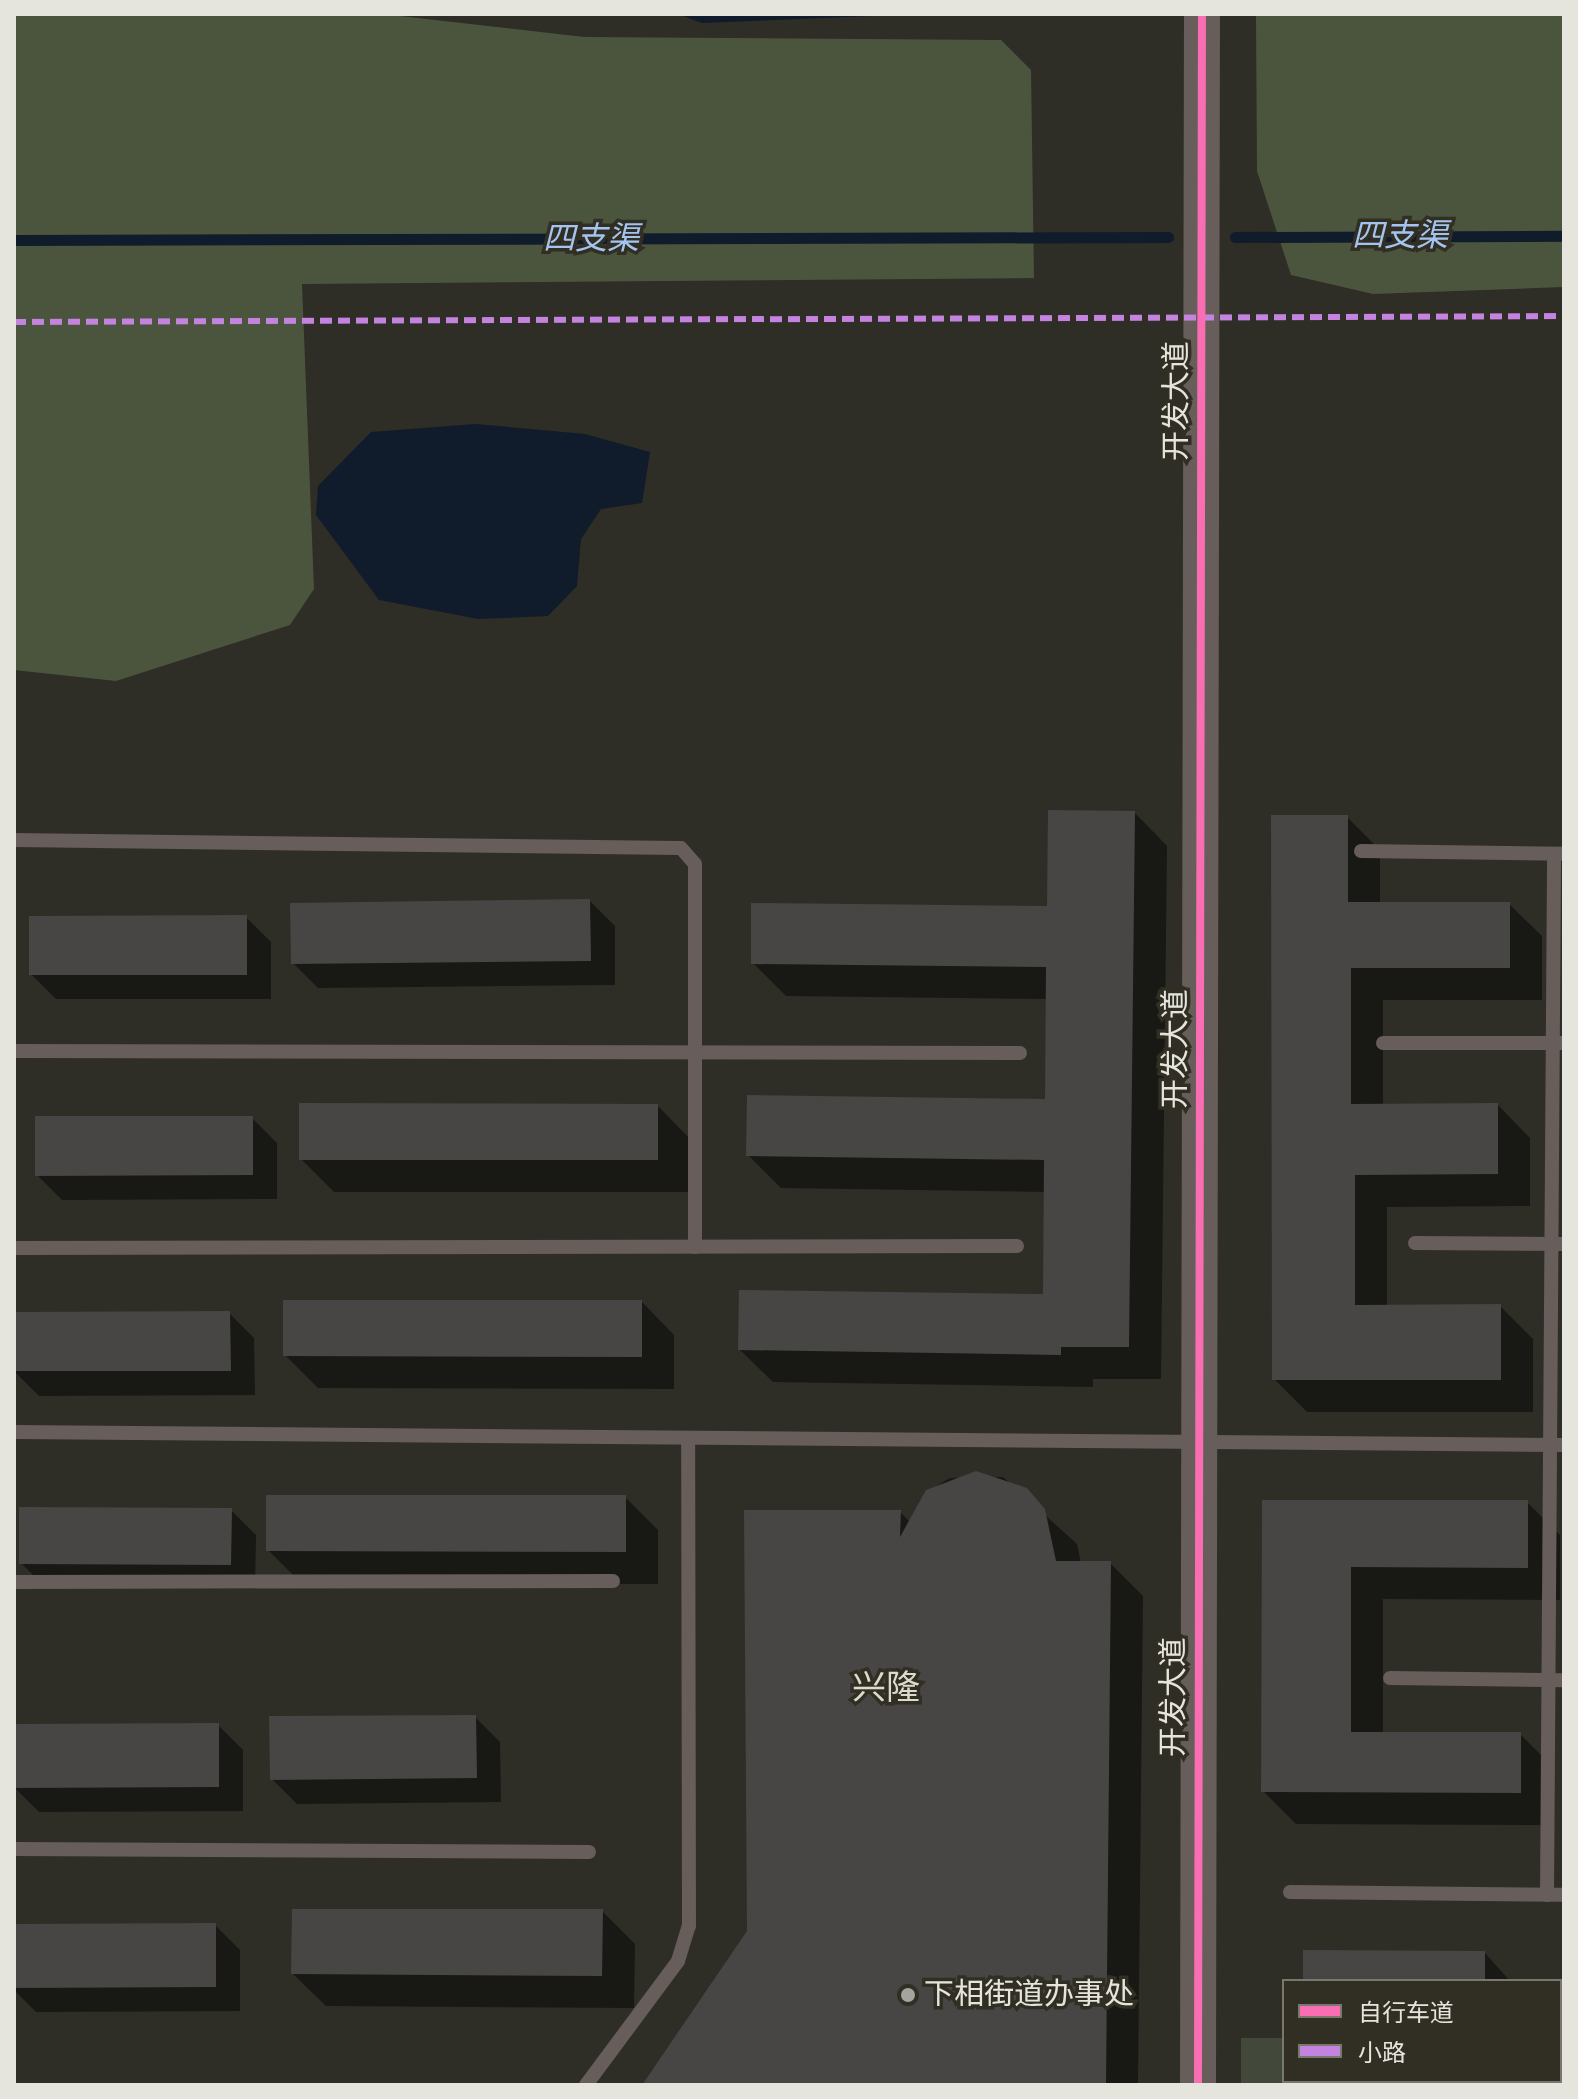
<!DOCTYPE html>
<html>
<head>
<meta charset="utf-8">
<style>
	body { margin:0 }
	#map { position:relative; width:1578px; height:2099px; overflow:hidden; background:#2e2d26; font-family:"Alegreya Sans","Noto Sans SC",sans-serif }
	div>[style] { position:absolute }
	.green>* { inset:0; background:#42483a }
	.forest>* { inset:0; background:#4b553e }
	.water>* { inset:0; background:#101c2b }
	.shadow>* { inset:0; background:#0007 }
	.stream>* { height:11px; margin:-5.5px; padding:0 5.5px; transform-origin:5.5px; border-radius:5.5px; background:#101c2b }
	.building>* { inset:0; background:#484645 }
	.service>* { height:14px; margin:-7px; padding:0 7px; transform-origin:7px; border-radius:7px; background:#675d5a }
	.tertiary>* { height:36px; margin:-18px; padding:0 18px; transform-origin:18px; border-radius:18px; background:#675d5a }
	.quiet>* { height:6px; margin-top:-3px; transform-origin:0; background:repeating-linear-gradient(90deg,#c483df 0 12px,transparent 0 18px) }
	.cycleway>* { height:8px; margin:-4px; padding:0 4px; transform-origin:4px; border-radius:4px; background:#f96db3 }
	.dots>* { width:22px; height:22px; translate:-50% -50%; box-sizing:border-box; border:4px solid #312f23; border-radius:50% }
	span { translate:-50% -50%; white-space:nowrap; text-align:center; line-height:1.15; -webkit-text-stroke:7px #312f23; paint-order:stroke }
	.street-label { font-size:30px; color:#e6e5dd }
	.poi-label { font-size:30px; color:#e6e5dd }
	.left { translate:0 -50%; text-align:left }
	.water-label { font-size:32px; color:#a5c3ef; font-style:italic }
	.quarter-label { font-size:34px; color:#dcdacb }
	.frame { position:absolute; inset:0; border:16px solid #e6e5dd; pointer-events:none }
	.legend { position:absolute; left:1282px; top:1979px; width:280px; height:104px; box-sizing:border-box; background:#312f23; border:2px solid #79786d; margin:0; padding:10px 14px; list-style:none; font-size:24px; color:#e6e5dd }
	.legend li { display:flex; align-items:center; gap:16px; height:40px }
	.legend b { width:40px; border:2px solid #79786d }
</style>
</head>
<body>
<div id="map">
	<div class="green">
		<div style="clip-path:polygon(1241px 2038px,1284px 2038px,1284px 2081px,1560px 2081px,1564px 2039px,1564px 2085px,1241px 2085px)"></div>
	</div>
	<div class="forest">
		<div style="clip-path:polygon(14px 14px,382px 14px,584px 37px,1001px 40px,1031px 70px,1034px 278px,302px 284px,314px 589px,290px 625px,116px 681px,14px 670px)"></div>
		<div style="clip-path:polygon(1256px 14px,1564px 14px,1564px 287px,1373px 294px,1291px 275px,1257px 171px)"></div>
	</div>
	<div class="water">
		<div style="clip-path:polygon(678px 14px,918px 14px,702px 23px)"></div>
		<div style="clip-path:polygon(476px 424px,585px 434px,650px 452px,642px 503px,601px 509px,581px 539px,577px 586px,548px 616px,478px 619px,379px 600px,316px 515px,318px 486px,371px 432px)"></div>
	</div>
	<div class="shadow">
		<div style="clip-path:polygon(1135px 813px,1167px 846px,1161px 1379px,1093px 1379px,1093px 1387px,773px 1382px,740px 1350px,1045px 1296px,1046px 1192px,781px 1188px,748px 1155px,1047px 1101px,1048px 999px,786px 996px,753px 963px,1049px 908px)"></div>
		<div style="clip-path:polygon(1347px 817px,1380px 850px,1380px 904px,1509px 904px,1542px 936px,1542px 1000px,1383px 1000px,1383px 1106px,1498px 1105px,1530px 1138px,1530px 1206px,1387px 1207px,1387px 1306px,1500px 1306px,1533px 1339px,1533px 1412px,1307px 1412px,1274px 1379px)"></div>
		<div style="clip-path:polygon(590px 901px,615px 926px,615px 985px,318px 988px,293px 963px)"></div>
		<div style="clip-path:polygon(246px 917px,271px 942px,271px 999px,56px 999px,31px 974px)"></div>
		<div style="clip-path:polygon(658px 1106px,690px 1139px,690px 1192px,334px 1192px,301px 1159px)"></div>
		<div style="clip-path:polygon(252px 1118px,277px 1143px,277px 1199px,62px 1200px,37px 1175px)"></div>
		<div style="clip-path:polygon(642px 1302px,674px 1335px,674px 1389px,318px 1388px,285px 1355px)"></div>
		<div style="clip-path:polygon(229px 1313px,254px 1338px,255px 1395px,39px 1396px,14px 1371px,14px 1314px)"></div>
		<div style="clip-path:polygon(1003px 1477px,1077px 1544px,1081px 1563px,1110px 1563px,1143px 1596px,1138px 2085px,642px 2085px,749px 1932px,900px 1512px,910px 1522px,928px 1491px,950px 1478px)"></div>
		<div style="clip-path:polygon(625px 1497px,658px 1530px,658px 1584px,301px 1583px,268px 1550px)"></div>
		<div style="clip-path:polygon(1264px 1502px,1527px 1502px,1560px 1535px,1560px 1600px,1383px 1599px,1383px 1734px,1520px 1734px,1553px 1767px,1553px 1825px,1296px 1824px,1263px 1791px)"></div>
		<div style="clip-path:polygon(231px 1510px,256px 1535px,255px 1589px,46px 1588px,21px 1563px)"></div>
		<div style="clip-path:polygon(475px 1717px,500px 1742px,501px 1802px,297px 1804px,272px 1779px)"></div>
		<div style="clip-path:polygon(218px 1725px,243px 1750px,243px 1811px,39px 1812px,14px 1787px)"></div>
		<div style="clip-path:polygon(602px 1911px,635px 1944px,634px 2008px,326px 2006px,293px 1974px)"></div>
		<div style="clip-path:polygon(215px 1925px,240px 1950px,240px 2011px,36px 2012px,14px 1990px,14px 1926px)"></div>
		<div style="clip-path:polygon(1485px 1953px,1510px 1981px,1305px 1981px)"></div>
	</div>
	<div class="stream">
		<div style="left:1235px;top:237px;width:329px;rotate:-0.2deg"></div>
		<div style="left:14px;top:240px;width:1154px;rotate:-0.15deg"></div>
	</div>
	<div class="building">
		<div style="clip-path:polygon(1048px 810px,1135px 811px,1129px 1347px,1061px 1347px,1061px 1355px,738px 1350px,739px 1290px,1043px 1294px,1044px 1160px,746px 1156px,747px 1095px,1045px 1099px,1046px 967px,751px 964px,751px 903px,1047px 906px)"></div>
		<div style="clip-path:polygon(1271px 815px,1348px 815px,1348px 902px,1510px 902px,1510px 968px,1351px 968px,1351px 1104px,1498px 1103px,1498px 1174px,1355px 1175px,1355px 1305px,1501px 1304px,1501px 1380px,1272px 1380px)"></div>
		<div style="clip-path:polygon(590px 899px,591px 961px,291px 964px,290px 903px)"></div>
		<div style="clip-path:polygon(247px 915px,247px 975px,29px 975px,29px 916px)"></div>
		<div style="clip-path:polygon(299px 1103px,658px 1104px,658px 1160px,299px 1160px)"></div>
		<div style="clip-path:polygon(35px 1116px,253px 1116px,253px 1175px,35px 1176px)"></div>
		<div style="clip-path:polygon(283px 1300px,642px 1300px,642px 1357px,283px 1356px)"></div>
		<div style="clip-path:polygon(230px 1311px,231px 1371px,14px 1371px,14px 1312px)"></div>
		<div style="clip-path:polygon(976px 1471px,1027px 1488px,1045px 1509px,1056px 1561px,1111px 1561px,1106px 2085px,642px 2085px,747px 1931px,744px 1510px,901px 1510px,900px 1537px,926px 1490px)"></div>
		<div style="clip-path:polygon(266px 1495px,626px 1495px,626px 1552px,266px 1551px)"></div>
		<div style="clip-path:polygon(1262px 1500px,1528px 1500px,1528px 1568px,1351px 1567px,1351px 1732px,1521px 1732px,1521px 1793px,1261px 1792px)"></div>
		<div style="clip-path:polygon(19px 1507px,232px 1508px,231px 1565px,19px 1564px)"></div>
		<div style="clip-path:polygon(476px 1715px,477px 1778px,270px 1780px,269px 1716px)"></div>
		<div style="clip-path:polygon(219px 1723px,219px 1787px,14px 1788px,14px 1724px)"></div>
		<div style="clip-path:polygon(292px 1909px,603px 1909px,602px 1976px,291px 1974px)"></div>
		<div style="clip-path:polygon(216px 1923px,216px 1987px,14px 1988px,14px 1924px)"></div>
		<div style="clip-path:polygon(1303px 1950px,1485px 1951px,1485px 1981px,1303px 1981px)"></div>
	</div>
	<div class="service">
		<div style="left:14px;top:840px;width:667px;rotate:0.69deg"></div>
		<div style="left:681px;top:848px;width:21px;rotate:49deg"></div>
		<div style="left:695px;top:864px;width:383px;rotate:90deg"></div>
		<div style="left:1361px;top:851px;width:203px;rotate:0.8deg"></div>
		<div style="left:1383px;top:1043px;width:181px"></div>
		<div style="left:14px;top:1051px;width:1006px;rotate:0.11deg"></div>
		<div style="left:1415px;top:1243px;width:149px;rotate:0.4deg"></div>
		<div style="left:14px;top:1248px;width:1003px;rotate:-0.11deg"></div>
		<div style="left:14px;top:1432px;width:1550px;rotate:0.48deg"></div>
		<div style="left:14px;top:1582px;width:599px;rotate:-0.1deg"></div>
		<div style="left:1390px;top:1678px;width:174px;rotate:0.7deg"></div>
		<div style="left:14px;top:1849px;width:575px;rotate:0.3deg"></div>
		<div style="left:1290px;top:1892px;width:274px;rotate:0.6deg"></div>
		<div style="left:1547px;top:1895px;width:1041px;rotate:-89.61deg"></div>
		<div style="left:586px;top:2085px;width:154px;rotate:-53.4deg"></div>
		<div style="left:678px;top:1961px;width:37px;rotate:-73deg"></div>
		<div style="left:689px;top:1926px;width:488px;rotate:-90.1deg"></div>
	</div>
	<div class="tertiary">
		<div style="left:1198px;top:2085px;width:2071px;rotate:-89.89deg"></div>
	</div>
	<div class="quiet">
		<div style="left:14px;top:322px;width:1550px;rotate:-0.22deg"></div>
	</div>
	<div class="cycleway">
		<div style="left:1198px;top:2085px;width:2071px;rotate:-89.89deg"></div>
	</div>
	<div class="dots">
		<div style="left:908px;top:1995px;background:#a6a59d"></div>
	</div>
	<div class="street-label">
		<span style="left:1177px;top:401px;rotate:-90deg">开发大道</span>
		<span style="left:1176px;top:1049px;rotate:-90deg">开发大道</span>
		<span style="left:1174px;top:1697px;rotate:-90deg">开发大道</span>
	</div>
	<div class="poi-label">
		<span class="left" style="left:924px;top:1995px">下相街道办事处</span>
	</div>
	<div class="water-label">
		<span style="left:1400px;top:236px">四支渠</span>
		<span style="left:591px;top:239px">四支渠</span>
	</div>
	<div class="quarter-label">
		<span style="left:886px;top:1690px">兴隆</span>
	</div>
	<div class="frame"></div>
	<ul class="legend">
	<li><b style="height:10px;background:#f96db3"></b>自行车道</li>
	<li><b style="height:10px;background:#c483df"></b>小路</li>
	</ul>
</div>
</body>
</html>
